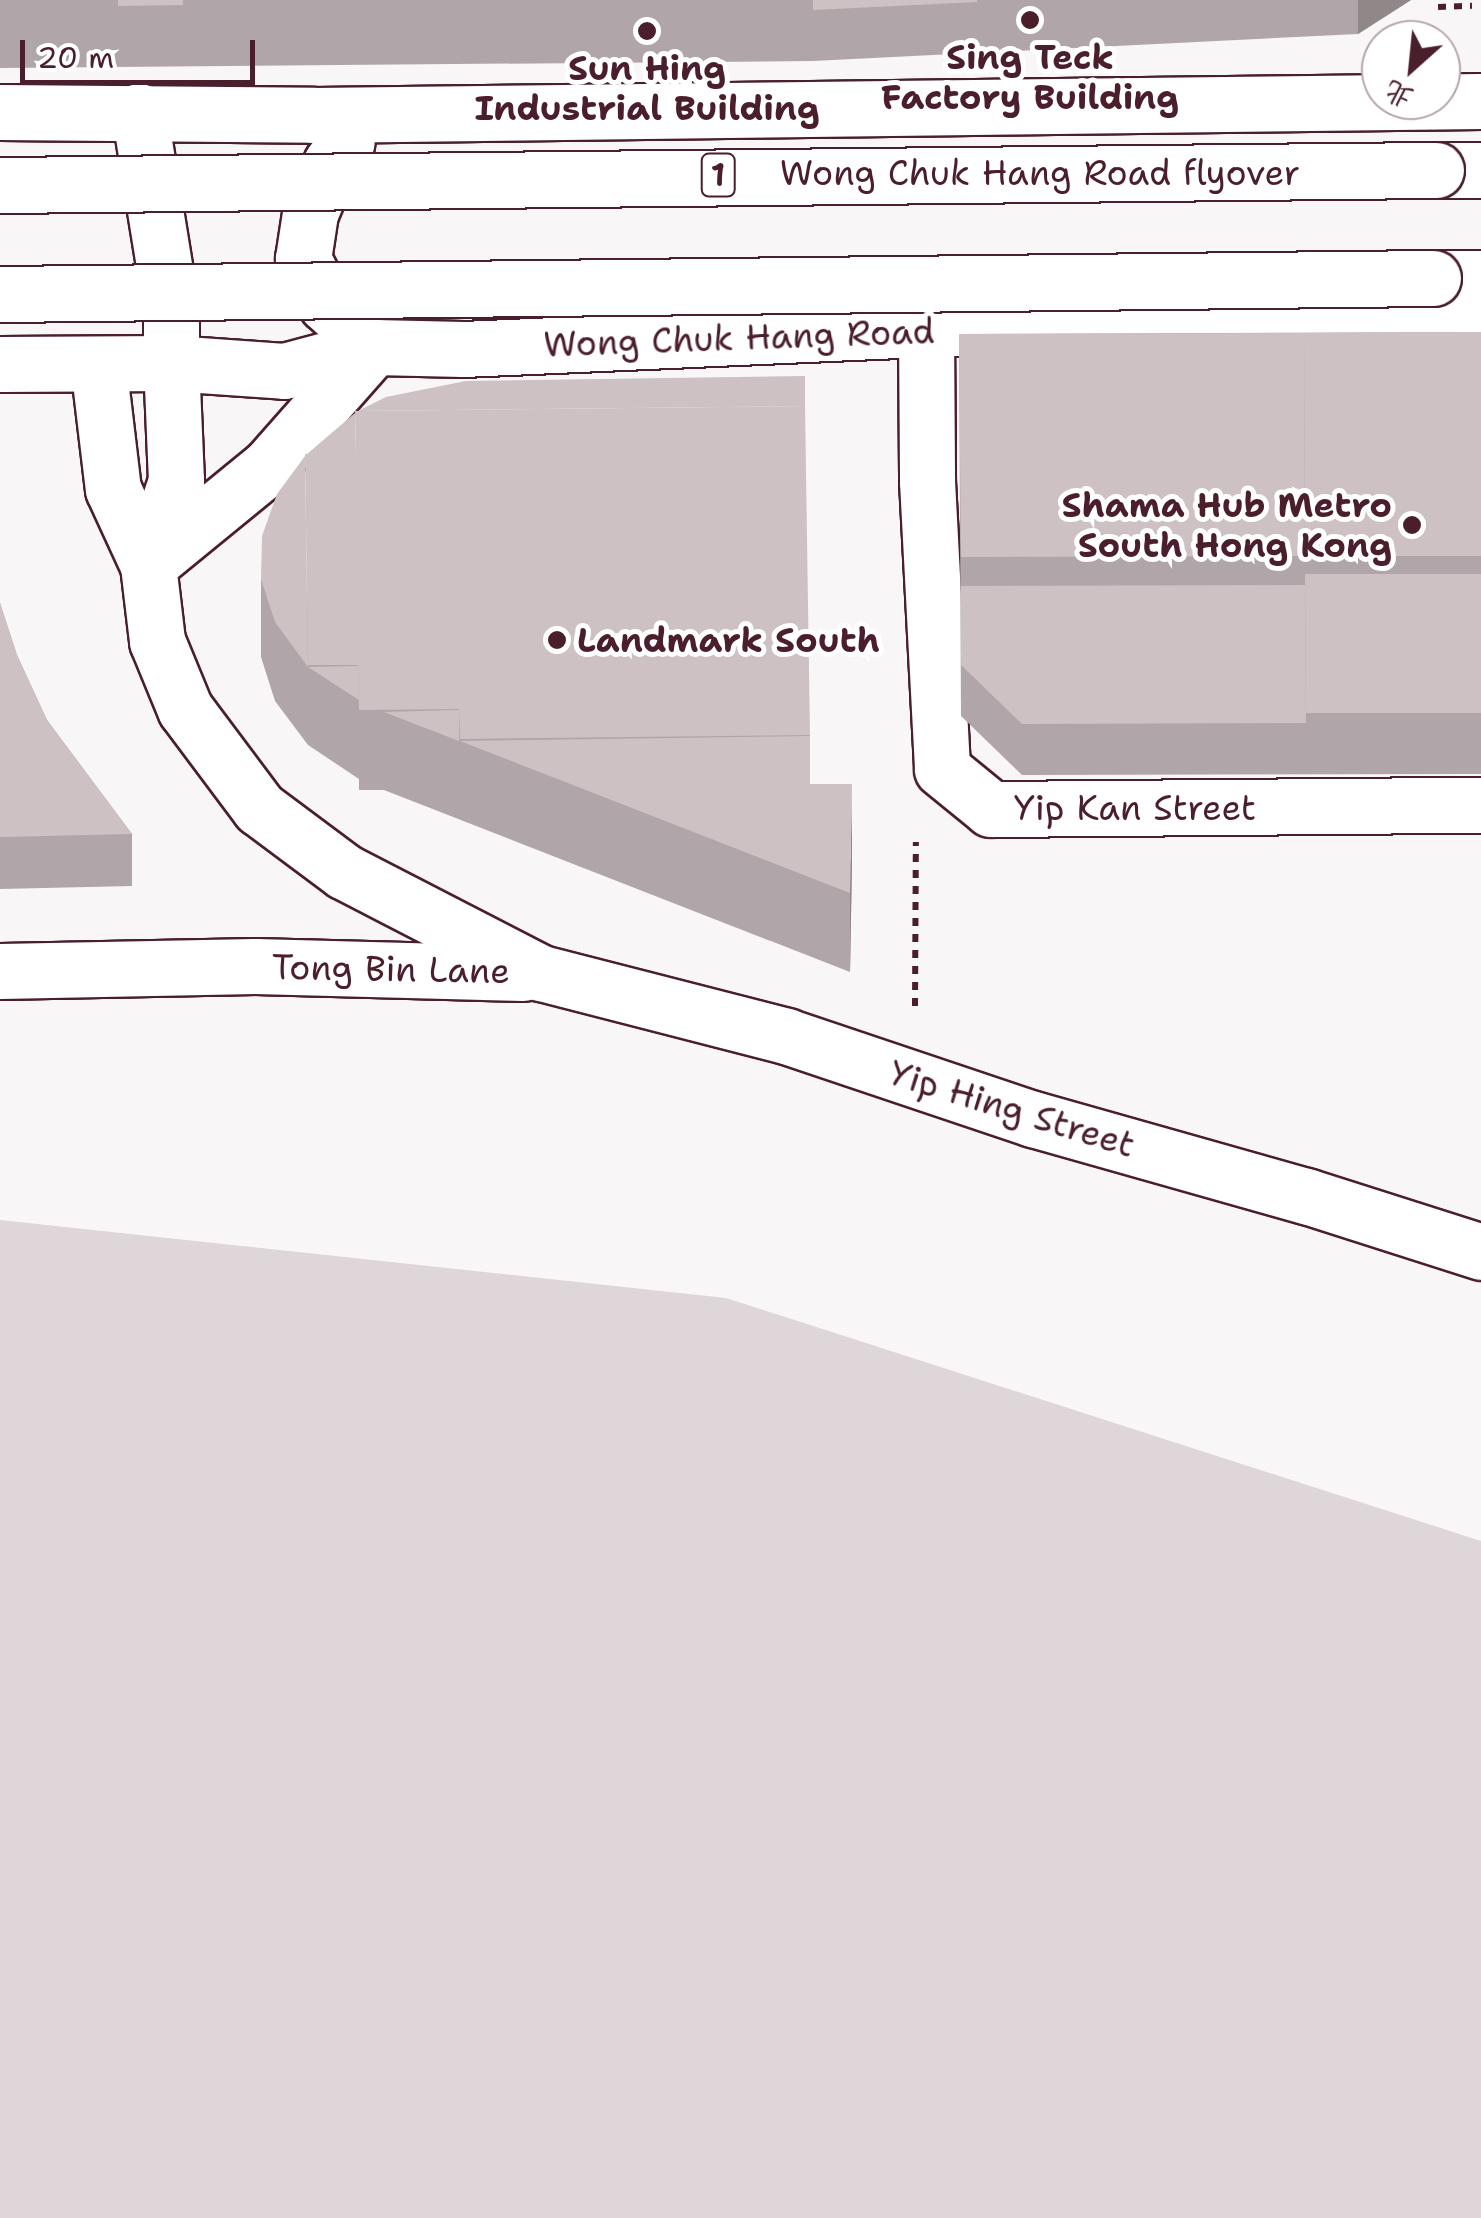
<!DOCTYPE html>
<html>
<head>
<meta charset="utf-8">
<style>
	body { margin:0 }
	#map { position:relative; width:1481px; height:2218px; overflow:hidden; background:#f8f6f7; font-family:"Shantell Sans","LXGW WenKai TC",sans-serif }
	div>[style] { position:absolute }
	.green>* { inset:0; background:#ded6d9 }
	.path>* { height:6px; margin-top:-3px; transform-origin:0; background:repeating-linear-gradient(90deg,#4a1f2b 0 8px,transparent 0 16px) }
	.roads { filter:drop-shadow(2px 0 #4a1f2b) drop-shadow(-2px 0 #4a1f2b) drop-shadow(0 2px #4a1f2b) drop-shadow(0 -2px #4a1f2b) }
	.minor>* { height:55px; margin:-27.5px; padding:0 27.5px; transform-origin:27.5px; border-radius:27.5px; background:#fff }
	.major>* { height:55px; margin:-27.5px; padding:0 27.5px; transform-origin:27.5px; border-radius:27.5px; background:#fff }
	.highway>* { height:55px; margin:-27.5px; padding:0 27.5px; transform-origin:27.5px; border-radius:27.5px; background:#fff }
	.bridges { filter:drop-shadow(2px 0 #4a1f2b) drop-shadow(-2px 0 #4a1f2b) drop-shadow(0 2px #4a1f2b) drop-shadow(0 -2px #4a1f2b) }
	.highway-bridge>* { height:55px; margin:-27.5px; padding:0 27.5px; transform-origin:27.5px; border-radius:27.5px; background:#fff }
	.wall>* { inset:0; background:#b0a6a9 }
	.shaded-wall>* { inset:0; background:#908789 }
	.building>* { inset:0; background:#cdc1c4 }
	.dots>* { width:28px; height:28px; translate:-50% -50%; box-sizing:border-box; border:5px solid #fff; border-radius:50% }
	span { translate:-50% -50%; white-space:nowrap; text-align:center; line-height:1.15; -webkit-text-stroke:10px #fff; paint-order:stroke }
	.shield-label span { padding:2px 8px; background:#fff; border:2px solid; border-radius:8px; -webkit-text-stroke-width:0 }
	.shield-label { font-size:32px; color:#4a1f2b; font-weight:700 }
	.poi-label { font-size:35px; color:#4a1f2b; font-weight:700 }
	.right { translate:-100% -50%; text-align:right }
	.left { translate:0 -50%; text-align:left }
	.street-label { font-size:35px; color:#4a1f2b }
	.north { position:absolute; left:1361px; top:20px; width:100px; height:100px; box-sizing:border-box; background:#fff; border:2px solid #b7a5aa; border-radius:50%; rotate:207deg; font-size:28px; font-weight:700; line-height:40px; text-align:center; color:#4a1f2b }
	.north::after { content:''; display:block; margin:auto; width:35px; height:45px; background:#4a1f2b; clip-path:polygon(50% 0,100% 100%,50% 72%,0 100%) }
	.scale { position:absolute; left:20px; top:40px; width:235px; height:45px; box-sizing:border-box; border:5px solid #4a1f2b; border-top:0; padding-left:12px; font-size:30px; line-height:35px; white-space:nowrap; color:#4a1f2b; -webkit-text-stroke:8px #fff; paint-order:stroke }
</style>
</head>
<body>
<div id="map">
	<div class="green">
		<div style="clip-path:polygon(0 1220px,726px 1298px,1481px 1541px,1481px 2218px,0 2218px)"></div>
	</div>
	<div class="path">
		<div style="left:1438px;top:7px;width:34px;rotate:-2deg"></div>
		<div style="left:915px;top:1006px;width:164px;rotate:-89.7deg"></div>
	</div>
	<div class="roads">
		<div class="minor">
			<div style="left:926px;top:329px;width:152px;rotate:89.6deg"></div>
			<div style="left:927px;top:481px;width:288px;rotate:87deg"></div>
			<div style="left:942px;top:769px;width:63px;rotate:39.2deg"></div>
			<div style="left:991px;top:809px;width:490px;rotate:-0.5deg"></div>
			<div style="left:98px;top:364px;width:126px;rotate:83.2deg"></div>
			<div style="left:113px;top:489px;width:84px;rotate:65.3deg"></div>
			<div style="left:148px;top:565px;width:77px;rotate:83.2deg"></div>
			<div style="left:157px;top:641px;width:74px;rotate:67.6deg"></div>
			<div style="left:185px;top:709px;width:124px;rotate:53.2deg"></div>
			<div style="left:259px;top:808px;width:107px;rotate:36.7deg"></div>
			<div style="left:345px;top:872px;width:220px;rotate:27.3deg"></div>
			<div style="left:541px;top:973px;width:253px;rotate:14.4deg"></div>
			<div style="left:786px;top:1036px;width:261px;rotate:18.6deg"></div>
			<div style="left:1033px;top:1119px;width:284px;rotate:15.8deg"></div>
			<div style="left:1306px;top:1196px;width:184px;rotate:17.7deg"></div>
			<div style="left:148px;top:565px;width:89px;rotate:-71.6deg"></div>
			<div style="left:176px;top:481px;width:118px;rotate:-92.4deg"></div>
			<div style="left:0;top:971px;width:255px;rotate:-1.1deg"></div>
			<div style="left:255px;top:966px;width:268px;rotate:1.5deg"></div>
		</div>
		<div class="major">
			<div style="left:139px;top:111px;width:200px;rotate:80.8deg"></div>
			<div style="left:171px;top:308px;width:55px;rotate:90deg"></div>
			<div style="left:0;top:112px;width:314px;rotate:0.5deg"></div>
			<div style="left:314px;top:115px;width:1167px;rotate:-0.69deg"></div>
			<div style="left:346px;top:322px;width:27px;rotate:-138deg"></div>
			<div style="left:326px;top:304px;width:51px;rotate:-117.1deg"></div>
			<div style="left:303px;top:259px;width:47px;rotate:-81.3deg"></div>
			<div style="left:310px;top:213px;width:54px;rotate:-67.2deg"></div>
			<div style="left:331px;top:163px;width:26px;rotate:-53deg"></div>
			<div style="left:0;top:364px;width:171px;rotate:-0.3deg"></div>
			<div style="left:171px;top:363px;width:113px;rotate:4deg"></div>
			<div style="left:284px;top:371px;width:93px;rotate:-14.9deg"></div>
			<div style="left:374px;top:347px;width:89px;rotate:1.3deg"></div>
			<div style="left:463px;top:349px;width:463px;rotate:-2.5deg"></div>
			<div style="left:926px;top:329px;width:555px;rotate:-1.44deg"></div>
			<div style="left:148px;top:565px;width:156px;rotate:-39.3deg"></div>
			<div style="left:269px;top:466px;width:159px;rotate:-48.6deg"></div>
		</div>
		<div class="highway">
			<div style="left:1436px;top:170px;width:45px"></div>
			<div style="left:1433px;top:278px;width:48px"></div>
		</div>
	</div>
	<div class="bridges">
		<div class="highway-bridge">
			<div style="left:0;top:185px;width:1436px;rotate:-0.6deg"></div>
			<div style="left:0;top:294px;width:1433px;rotate:-0.64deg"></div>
		</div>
	</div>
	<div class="wall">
		<div style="clip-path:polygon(0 0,1411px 0,1358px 34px,813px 61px,0 68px)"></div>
		<div style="clip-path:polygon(1481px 332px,1481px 774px,1022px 775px,961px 716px,959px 334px)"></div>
		<div style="clip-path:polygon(261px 579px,810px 735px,810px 784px,852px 863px,850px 972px,384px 790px,359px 790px,359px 779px,308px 745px,275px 701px,261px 657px)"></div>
		<div style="clip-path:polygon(0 603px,17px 655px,47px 720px,132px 834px,132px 886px,0 889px)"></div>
	</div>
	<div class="shaded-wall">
		<div style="clip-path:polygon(1358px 0,1411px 0,1358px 34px)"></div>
		<div style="clip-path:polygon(852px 784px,852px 863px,850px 972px,850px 893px)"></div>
	</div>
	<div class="building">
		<div style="clip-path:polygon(118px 0,183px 0,183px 5px,118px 6px)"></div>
		<div style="clip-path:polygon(813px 0,977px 0,977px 2px,813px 10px)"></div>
		<div style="clip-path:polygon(1481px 332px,1481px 556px,1305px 556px,1304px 333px)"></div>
		<div style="clip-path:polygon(1304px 333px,1305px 556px,961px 557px,959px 334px)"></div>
		<div style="clip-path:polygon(805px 376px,805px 406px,358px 411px,386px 397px,466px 381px)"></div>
		<div style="clip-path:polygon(805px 406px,810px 735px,460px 739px,459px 709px,359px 710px,358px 665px,308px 665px,305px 454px,356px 454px,355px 411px)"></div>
		<div style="clip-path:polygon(355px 413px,356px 454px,307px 454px)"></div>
		<div style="clip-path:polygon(305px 456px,308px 667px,275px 622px,261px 579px,262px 536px,277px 494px)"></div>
		<div style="clip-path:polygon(1305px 574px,1481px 574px,1481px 713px,1306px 713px)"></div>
		<div style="clip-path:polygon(1305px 585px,1306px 723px,1022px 724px,961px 665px,961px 586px)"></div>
		<div style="clip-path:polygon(0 603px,17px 655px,47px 720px,132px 834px,0 837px)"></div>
		<div style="clip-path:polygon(358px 666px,359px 700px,308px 667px)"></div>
		<div style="clip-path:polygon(459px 710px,459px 741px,384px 712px)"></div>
		<div style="clip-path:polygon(810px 736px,810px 784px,852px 784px,850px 893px,460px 741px)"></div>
	</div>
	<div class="dots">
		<div style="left:1030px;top:20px;background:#4a1f2b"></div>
		<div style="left:647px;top:31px;background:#4a1f2b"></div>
		<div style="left:1412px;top:525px;background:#4a1f2b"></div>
		<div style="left:557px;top:640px;background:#4a1f2b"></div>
	</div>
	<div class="shield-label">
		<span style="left:718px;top:175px">1</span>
	</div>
	<div class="poi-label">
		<span style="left:1030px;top:77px">Sing Teck<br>Factory Building</span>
		<span style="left:647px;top:88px">Sun Hing<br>Industrial Building</span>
		<span class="right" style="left:1392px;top:525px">Shama Hub Metro<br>South Hong Kong</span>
		<span class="left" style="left:577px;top:640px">Landmark South</span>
	</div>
	<div class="street-label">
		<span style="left:1040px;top:173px">Wong Chuk Hang Road flyover</span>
		<span style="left:739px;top:338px;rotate:-2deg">Wong Chuk Hang Road</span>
		<span style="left:1135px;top:808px">Yip Kan Street</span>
		<span style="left:391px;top:969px;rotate:1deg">Tong Bin Lane</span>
		<span style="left:1012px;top:1109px;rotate:17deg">Yip Hing Street</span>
	</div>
	<div class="north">北</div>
	<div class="scale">20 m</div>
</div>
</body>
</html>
